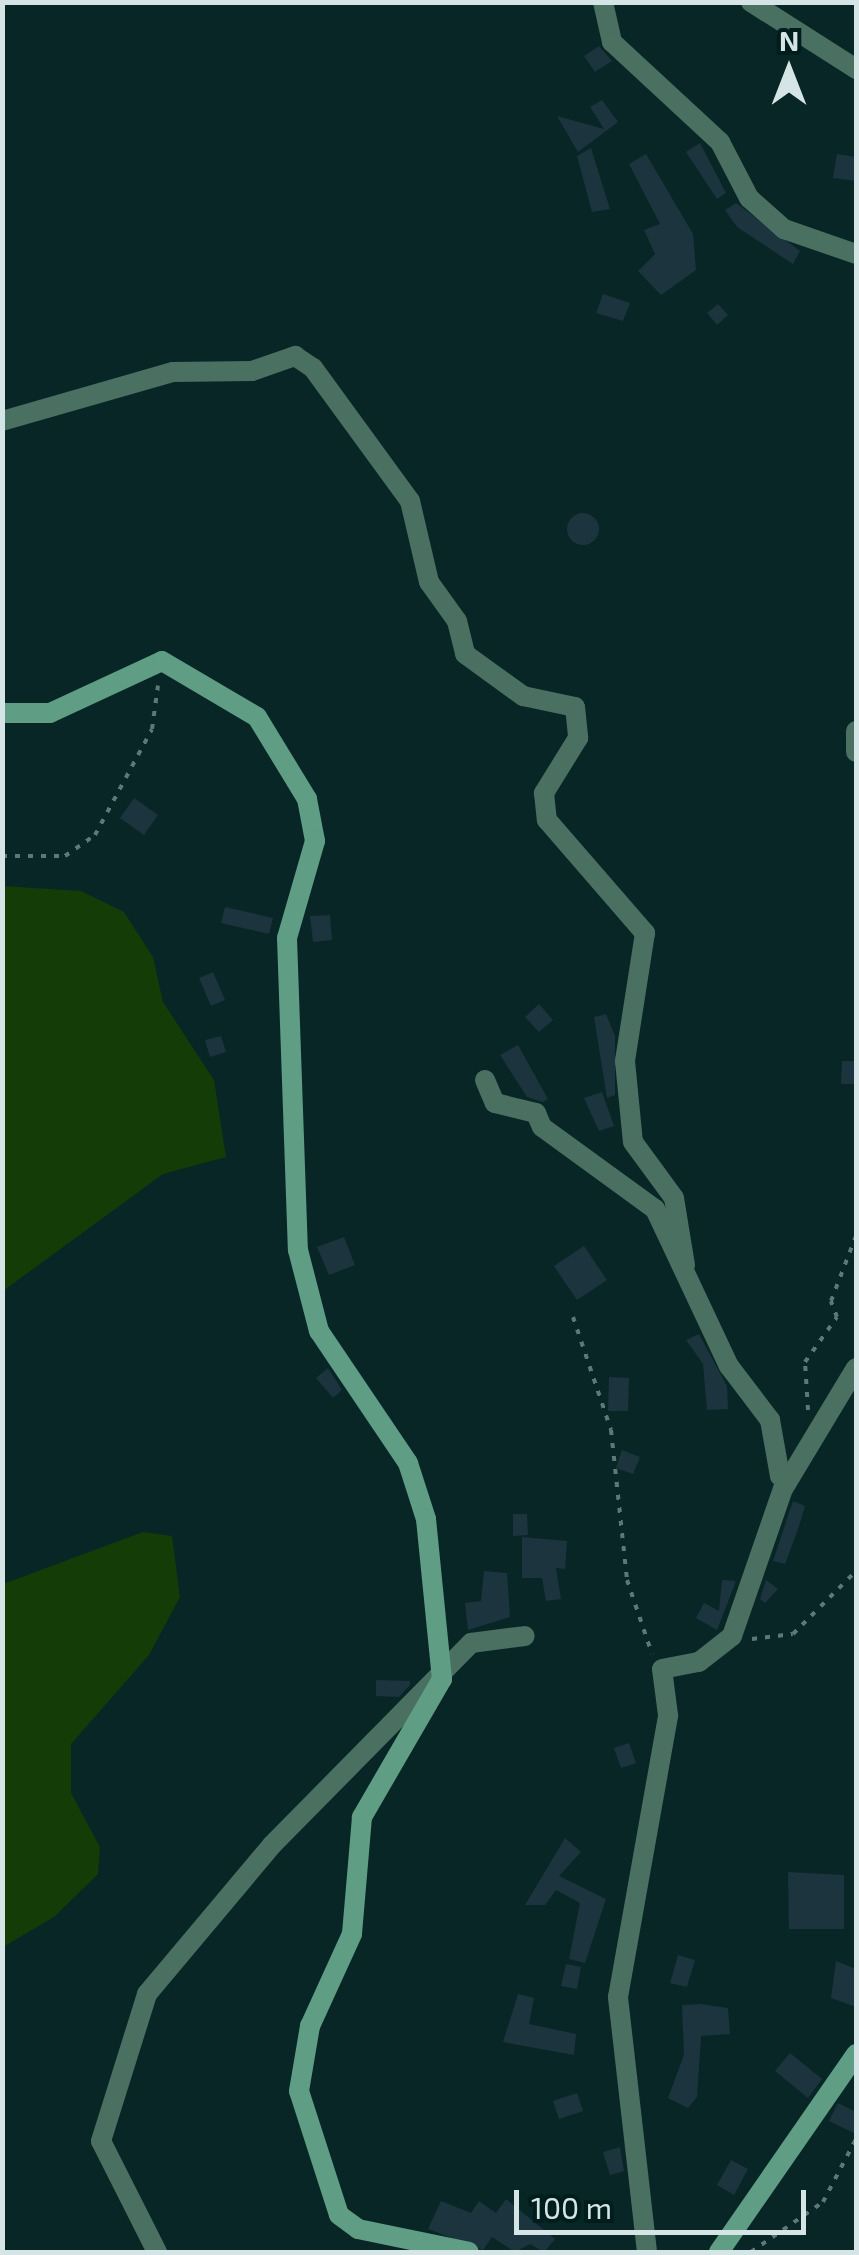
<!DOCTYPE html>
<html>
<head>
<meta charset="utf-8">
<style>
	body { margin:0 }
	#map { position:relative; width:859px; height:2255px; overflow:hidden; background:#082626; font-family:"Exo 2",sans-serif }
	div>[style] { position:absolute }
	.green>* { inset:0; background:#133c06 }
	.building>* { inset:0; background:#1c343e }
	.round { border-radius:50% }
	.path>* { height:4px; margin-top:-2px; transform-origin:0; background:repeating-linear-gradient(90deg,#5f7777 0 5px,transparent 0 13px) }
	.street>* { height:20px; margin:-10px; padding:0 10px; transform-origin:10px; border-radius:10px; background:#4a7061 }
	.secondary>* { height:20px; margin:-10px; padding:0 10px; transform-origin:10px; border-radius:10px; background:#5f9d85 }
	span { translate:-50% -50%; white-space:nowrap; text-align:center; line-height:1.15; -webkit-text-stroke:10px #001d1d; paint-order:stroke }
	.frame { position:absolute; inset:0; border:5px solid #d5e5e5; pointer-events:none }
	.north { position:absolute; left:739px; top:20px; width:100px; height:100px; -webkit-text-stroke:8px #001d1d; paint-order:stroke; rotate:0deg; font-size:28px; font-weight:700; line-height:40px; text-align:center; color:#d5e5e5 }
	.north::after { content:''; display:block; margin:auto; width:35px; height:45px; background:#d5e5e5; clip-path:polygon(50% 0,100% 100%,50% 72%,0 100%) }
	.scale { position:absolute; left:514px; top:2190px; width:292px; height:45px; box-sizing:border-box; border:5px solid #d5e5e5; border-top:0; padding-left:12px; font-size:30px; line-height:35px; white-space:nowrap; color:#d5e5e5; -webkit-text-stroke:8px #001d1d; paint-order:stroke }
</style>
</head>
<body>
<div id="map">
	<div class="green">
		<div style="clip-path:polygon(3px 886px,81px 891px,124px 912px,153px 957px,163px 1002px,214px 1080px,226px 1157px,163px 1174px,3px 1291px)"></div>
		<div style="clip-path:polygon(143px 1532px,172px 1536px,180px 1597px,149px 1655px,71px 1744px,71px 1793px,100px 1847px,98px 1874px,54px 1917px,3px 1947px,3px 1584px)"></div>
	</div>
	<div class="building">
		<div style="clip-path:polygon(599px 46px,612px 61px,595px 72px,584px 56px)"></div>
		<div style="clip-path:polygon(602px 100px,618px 122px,578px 152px,557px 116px,604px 129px,590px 107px)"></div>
		<div style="clip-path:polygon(700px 143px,726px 193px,717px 199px,686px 152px)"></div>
		<div style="clip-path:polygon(591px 148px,610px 209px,592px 212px,577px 156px)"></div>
		<div style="clip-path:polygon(646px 154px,693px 234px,696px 270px,661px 295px,638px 271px,655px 254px,644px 230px,660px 224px,629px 164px)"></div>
		<div style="clip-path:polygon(837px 154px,856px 157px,856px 181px,833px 178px)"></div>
		<div style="clip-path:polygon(736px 203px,800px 251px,793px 264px,737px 227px,725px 210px)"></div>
		<div style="clip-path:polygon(603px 294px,630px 303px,623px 321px,596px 313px)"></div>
		<div style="clip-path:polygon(718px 304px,728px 315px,717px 325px,707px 313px)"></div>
		<div class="round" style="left:567px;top:513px;width:32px;height:32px"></div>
		<div style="clip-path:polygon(134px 798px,158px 815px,144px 835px,120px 818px)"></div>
		<div style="clip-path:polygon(225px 907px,273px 918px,269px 934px,221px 923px)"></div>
		<div style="clip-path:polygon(330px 915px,332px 940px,313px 942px,310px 916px)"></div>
		<div style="clip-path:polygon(213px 972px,225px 1000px,211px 1006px,199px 978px)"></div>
		<div style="clip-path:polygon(539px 1004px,553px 1020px,539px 1032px,525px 1017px)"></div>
		<div style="clip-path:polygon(606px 1014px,615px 1036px,615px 1095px,607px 1098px,594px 1017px)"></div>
		<div style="clip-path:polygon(221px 1036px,226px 1052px,210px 1057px,205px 1040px)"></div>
		<div style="clip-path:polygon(518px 1045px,548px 1099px,543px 1102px,527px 1097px,500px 1055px)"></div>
		<div style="clip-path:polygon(842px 1061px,856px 1061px,856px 1084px,841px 1084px)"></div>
		<div style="clip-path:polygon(602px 1092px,614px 1126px,599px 1131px,584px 1098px)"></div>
		<div style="clip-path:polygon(344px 1237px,355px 1265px,329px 1275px,317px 1247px)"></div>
		<div style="clip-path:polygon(584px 1246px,607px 1280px,577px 1300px,554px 1266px)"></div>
		<div style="clip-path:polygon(699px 1334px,727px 1386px,728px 1409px,707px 1410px,703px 1364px,686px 1340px)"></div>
		<div style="clip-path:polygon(328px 1368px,342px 1390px,333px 1398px,316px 1378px)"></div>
		<div style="clip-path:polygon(609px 1377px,629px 1378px,628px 1411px,608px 1411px)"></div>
		<div style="clip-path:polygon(622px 1450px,640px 1457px,633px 1474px,616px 1468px)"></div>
		<div style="clip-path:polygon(793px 1501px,805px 1506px,799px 1526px,785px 1564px,773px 1561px)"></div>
		<div style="clip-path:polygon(513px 1514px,527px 1514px,528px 1535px,513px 1536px)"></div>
		<div style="clip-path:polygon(522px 1537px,567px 1541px,565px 1569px,556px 1568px,561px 1599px,546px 1601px,542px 1578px,522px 1578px)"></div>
		<div style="clip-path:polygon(484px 1571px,507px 1573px,510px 1617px,468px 1630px,465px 1603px,481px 1601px)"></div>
		<div style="clip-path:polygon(722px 1580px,736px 1581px,717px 1630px,696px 1618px,704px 1603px,719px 1611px)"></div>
		<div style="clip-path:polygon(766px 1580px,778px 1589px,765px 1603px,760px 1599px)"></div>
		<div style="clip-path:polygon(376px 1680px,410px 1681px,410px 1685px,399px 1697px,376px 1696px)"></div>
		<div style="clip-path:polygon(629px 1743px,636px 1763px,621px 1768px,614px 1748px)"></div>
		<div style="clip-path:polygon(565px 1838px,581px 1852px,559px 1876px,606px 1899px,585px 1963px,569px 1959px,580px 1903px,556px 1890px,545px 1905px,525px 1905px)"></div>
		<div style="clip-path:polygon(788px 1872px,844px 1875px,844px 1929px,789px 1929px)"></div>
		<div style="clip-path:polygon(678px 1955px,695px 1960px,687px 1987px,670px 1983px)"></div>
		<div style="clip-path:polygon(836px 1961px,856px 1969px,856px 2007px,831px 1998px)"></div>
		<div style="clip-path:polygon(566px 1964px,581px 1967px,577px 1989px,561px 1986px)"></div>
		<div style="clip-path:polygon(518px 1994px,534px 1998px,529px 2024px,576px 2034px,574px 2055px,503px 2042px)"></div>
		<div style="clip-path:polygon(700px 2004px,728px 2008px,730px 2034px,701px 2036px,697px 2097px,688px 2108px,668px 2098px,684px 2055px,682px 2005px)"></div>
		<div style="clip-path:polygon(790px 2053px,822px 2079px,808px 2098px,775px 2071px)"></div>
		<div style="clip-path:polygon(577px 2093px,583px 2111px,559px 2119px,553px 2101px)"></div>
		<div style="clip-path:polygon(838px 2103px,856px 2112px,856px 2134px,829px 2121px)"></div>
		<div style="clip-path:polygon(620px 2147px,624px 2171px,610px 2175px,603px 2152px)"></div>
		<div style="clip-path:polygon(731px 2160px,748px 2169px,734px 2195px,717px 2185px)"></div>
		<div style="clip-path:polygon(506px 2199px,555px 2239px,544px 2252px,530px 2244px,515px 2252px,492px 2237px,483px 2250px,428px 2229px,441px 2201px,471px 2213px,479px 2201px,496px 2213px)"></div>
	</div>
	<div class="path">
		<div style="left:2px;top:856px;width:63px"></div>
		<div style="left:65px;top:856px;width:37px;rotate:-35deg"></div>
		<div style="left:95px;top:835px;width:120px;rotate:-61.7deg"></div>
		<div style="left:152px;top:729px;width:44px;rotate:-82.2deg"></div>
		<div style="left:856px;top:1180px;width:31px;rotate:90deg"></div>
		<div style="left:573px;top:1317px;width:119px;rotate:71.4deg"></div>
		<div style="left:611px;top:1430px;width:151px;rotate:83.9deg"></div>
		<div style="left:627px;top:1580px;width:78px;rotate:71.3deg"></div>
		<div style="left:808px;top:1410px;width:48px;rotate:-93.6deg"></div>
		<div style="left:805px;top:1362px;width:55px;rotate:-54.6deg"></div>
		<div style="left:837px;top:1317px;width:17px;rotate:-111deg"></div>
		<div style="left:831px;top:1301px;width:70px;rotate:-69deg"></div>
		<div style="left:752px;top:1639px;width:41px;rotate:-7deg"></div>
		<div style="left:793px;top:1634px;width:89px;rotate:-45deg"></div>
		<div style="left:751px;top:2252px;width:88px;rotate:-34.8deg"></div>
		<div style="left:823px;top:2202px;width:71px;rotate:-62.4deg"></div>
	</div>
	<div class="street">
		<div style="left:603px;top:2px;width:41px;rotate:77.3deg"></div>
		<div style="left:612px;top:42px;width:147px;rotate:42.8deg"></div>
		<div style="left:720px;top:142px;width:63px;rotate:62.6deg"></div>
		<div style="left:749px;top:198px;width:47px;rotate:41.5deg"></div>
		<div style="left:784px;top:229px;width:76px;rotate:19.1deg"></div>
		<div style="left:751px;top:2px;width:125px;rotate:32.5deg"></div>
		<div style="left:2px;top:421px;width:178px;rotate:-16deg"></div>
		<div style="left:173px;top:372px;width:79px;rotate:-0.7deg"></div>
		<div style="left:252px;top:371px;width:46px;rotate:-19.2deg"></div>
		<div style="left:295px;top:356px;width:22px;rotate:34deg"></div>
		<div style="left:313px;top:368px;width:165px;rotate:53.9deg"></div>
		<div style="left:410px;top:501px;width:83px;rotate:76.8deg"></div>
		<div style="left:429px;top:582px;width:48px;rotate:54.3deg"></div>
		<div style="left:457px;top:621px;width:34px;rotate:76deg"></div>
		<div style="left:465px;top:654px;width:72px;rotate:35.9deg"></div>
		<div style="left:523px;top:696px;width:53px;rotate:11.9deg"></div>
		<div style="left:575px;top:707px;width:31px;rotate:84deg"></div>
		<div style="left:578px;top:738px;width:65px;rotate:121.7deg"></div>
		<div style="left:544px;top:793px;width:27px;rotate:84deg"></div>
		<div style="left:547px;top:820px;width:150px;rotate:49.1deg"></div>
		<div style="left:645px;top:933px;width:130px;rotate:98.9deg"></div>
		<div style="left:625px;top:1061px;width:81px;rotate:84.4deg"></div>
		<div style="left:633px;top:1142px;width:69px;rotate:53.8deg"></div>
		<div style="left:674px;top:1198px;width:68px;rotate:80.7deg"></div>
		<div style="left:856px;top:731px;width:21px;rotate:90deg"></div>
		<div style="left:485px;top:1080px;width:25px;rotate:67deg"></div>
		<div style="left:495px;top:1103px;width:42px;rotate:13.7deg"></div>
		<div style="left:536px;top:1113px;width:15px;rotate:67deg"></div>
		<div style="left:542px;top:1127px;width:140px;rotate:36deg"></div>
		<div style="left:655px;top:1209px;width:174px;rotate:64.8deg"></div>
		<div style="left:729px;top:1366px;width:68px;rotate:52.8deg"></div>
		<div style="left:770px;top:1420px;width:57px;rotate:79.9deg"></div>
		<div style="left:780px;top:1476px;width:10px"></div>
		<div style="left:157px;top:2252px;width:124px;rotate:-116.8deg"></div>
		<div style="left:101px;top:2141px;width:154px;rotate:-72.6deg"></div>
		<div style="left:147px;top:1994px;width:194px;rotate:-50deg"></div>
		<div style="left:272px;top:1845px;width:284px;rotate:-45.4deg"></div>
		<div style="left:471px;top:1643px;width:54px;rotate:-7.4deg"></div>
		<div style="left:647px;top:2252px;width:257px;rotate:-96.5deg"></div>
		<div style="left:618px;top:1997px;width:286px;rotate:-79.9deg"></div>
		<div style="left:668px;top:1715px;width:46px;rotate:-97.4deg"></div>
		<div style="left:662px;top:1669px;width:38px;rotate:-11deg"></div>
		<div style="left:699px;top:1662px;width:42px;rotate:-38.2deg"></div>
		<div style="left:732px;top:1636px;width:156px;rotate:-70.9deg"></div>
		<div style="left:783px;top:1489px;width:141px;rotate:-58.9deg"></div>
	</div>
	<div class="secondary">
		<div style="left:2px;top:713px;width:48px"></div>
		<div style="left:50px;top:713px;width:123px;rotate:-24.9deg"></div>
		<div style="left:162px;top:661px;width:110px;rotate:30.5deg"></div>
		<div style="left:257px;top:717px;width:96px;rotate:58.6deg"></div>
		<div style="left:307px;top:799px;width:43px;rotate:79.2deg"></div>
		<div style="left:315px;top:841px;width:101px;rotate:106.1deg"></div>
		<div style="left:287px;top:938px;width:312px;rotate:88deg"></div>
		<div style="left:298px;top:1250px;width:84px;rotate:75.5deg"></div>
		<div style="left:319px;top:1331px;width:159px;rotate:56deg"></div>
		<div style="left:408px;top:1463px;width:59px;rotate:72.2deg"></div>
		<div style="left:426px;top:1519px;width:161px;rotate:84.3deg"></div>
		<div style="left:442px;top:1679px;width:160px;rotate:120.1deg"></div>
		<div style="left:362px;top:1817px;width:117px;rotate:94.9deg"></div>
		<div style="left:352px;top:1934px;width:101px;rotate:114.5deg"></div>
		<div style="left:310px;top:2026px;width:66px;rotate:99.6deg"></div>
		<div style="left:299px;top:2091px;width:130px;rotate:72.1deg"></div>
		<div style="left:339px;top:2215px;width:24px;rotate:36deg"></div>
		<div style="left:358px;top:2229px;width:113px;rotate:11.7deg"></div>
		<div style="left:719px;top:2252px;width:241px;rotate:-55.3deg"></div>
	</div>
	<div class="frame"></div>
	<div class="north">N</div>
	<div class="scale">100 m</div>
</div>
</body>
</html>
